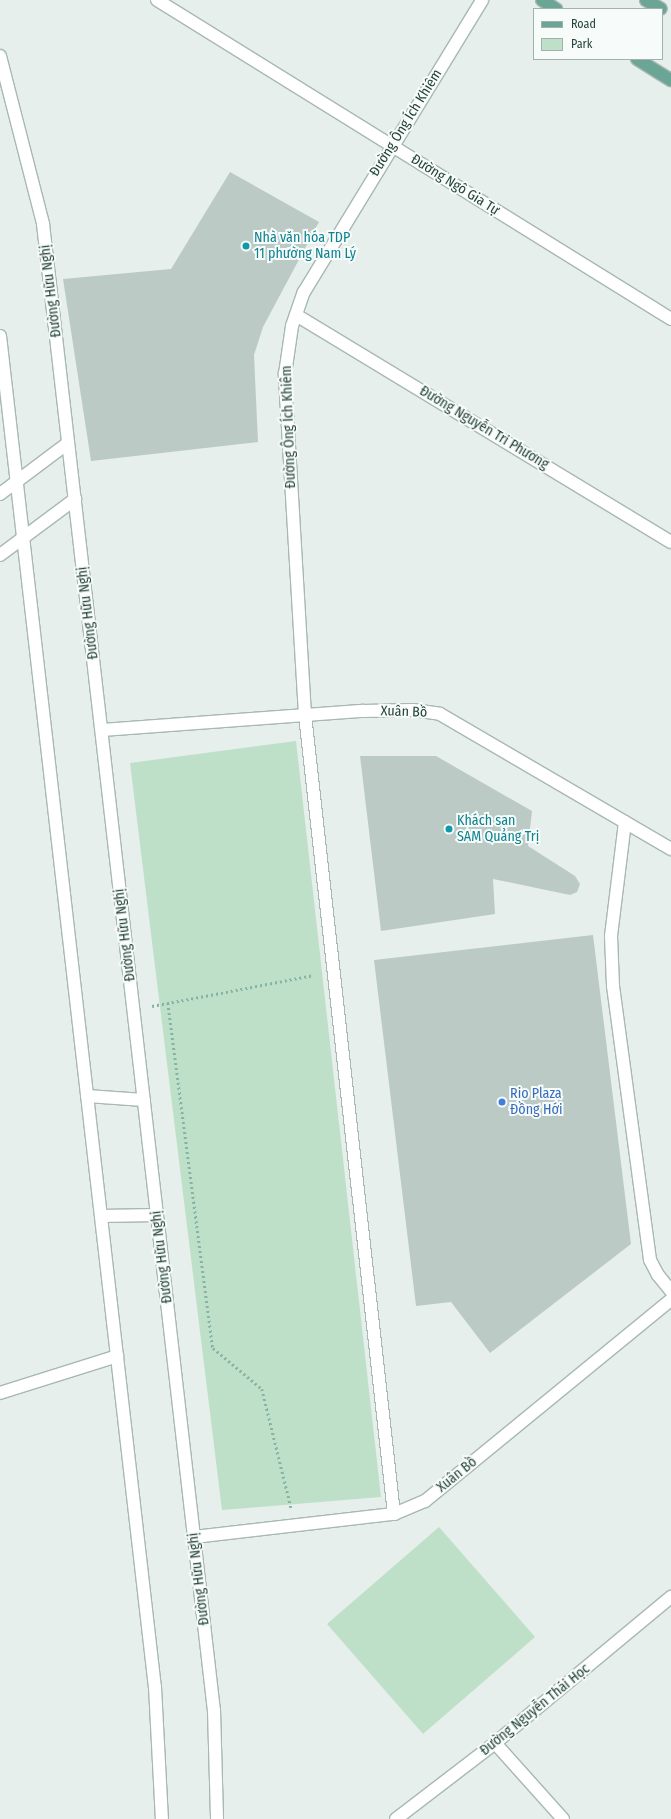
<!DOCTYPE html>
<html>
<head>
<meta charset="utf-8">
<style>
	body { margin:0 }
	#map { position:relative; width:671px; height:1819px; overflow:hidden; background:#e6efeb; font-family:"Fira Sans Condensed",sans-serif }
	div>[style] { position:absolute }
	.green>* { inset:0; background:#bfe0c8 }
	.building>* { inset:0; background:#bbcac4 }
	.path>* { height:2.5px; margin-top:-1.25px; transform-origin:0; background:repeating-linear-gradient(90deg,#86b3a5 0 2px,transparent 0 5px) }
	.roads { filter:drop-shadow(1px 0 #a8b8b2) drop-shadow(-1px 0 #a8b8b2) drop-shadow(0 1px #a8b8b2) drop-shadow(0 -1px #a8b8b2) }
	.service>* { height:12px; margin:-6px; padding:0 6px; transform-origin:6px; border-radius:6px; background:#fff }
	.minor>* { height:12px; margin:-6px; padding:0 6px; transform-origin:6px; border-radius:6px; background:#fff }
	.tertiary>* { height:12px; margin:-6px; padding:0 6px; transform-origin:6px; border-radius:6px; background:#fff }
	.secondary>* { height:12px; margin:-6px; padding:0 6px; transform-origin:6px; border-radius:6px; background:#fff }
	.primary>* { height:12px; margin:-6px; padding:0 6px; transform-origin:6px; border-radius:6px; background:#6aa596 }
	.dots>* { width:11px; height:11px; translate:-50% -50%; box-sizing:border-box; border:2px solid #f7fbf9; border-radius:50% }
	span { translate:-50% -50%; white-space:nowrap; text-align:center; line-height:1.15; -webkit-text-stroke:4px #f7fbf9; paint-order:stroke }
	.street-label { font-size:14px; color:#24423a }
	.culture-label { font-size:14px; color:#0d838f }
	.left { translate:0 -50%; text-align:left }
	.shop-label { font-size:14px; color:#366cbe }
	.legend { position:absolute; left:533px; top:8px; width:130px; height:52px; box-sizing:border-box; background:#f7fbf9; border:1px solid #a3b1ad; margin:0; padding:5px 7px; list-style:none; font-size:12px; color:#24423a }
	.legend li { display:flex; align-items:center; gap:8px; height:20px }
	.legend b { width:20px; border:1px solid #a3b1ad }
</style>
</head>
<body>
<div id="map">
	<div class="green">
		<div style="clip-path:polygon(296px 741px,381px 1497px,222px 1510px,130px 763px)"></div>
		<div style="clip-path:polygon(439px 1527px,535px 1637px,423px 1734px,327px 1624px)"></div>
	</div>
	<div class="building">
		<div style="clip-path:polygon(230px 172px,319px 222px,263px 327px,254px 355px,258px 442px,91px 461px,63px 279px,171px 269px)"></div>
		<div style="clip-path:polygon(360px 756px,436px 756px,532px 811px,528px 846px,575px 876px,580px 884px,577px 892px,570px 895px,493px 879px,495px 914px,381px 931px)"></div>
		<div style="clip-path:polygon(593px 935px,631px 1244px,490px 1353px,451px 1302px,416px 1306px,374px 960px)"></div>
	</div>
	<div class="path">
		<div style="left:168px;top:1003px;width:348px;rotate:82.6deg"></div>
		<div style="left:213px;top:1348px;width:64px;rotate:39.9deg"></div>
		<div style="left:262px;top:1389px;width:122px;rotate:76.2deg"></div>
		<div style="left:152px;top:1006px;width:165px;rotate:-10.8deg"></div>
	</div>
	<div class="roads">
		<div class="service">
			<div style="left:305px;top:715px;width:804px;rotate:83.64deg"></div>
			<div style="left:625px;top:822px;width:115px;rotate:97deg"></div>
			<div style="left:611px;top:936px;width:50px;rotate:87.7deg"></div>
			<div style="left:613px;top:986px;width:276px;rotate:82.3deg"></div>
			<div style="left:650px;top:1260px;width:17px;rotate:62deg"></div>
			<div style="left:658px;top:1275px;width:21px;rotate:51deg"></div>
		</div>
		<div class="minor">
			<div style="left:157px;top:0;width:605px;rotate:31.82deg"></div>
			<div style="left:296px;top:315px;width:438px;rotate:31.2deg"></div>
			<div style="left:305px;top:715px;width:342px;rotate:-93.4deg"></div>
			<div style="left:285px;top:374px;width:49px;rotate:-81.7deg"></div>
			<div style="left:292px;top:326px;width:36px;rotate:-71deg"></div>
			<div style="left:304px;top:292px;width:342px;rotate:-58.6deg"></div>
			<div style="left:102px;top:730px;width:262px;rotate:-4.2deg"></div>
			<div style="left:363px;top:711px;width:50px;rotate:-1.1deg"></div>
			<div style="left:413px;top:710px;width:27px;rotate:8deg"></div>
			<div style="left:440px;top:714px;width:268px;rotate:30.3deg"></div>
			<div style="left:0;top:1393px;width:123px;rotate:-17.5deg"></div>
			<div style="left:194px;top:1537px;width:201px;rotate:-6.6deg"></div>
			<div style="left:394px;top:1514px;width:34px;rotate:-23deg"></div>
			<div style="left:425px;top:1501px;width:318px;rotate:-39.3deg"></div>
			<div style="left:495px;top:1743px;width:102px;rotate:48.2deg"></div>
			<div style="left:396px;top:1819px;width:125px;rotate:-37.5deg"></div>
			<div style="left:495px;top:1743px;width:229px;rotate:-39.7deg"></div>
		</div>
		<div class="tertiary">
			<div style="left:0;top:494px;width:85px;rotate:-36.9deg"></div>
			<div style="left:0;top:555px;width:94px;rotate:-36.7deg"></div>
		</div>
		<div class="secondary">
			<div style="left:0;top:56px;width:173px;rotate:75.6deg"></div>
			<div style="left:43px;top:224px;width:1496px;rotate:83.44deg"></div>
			<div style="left:214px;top:1710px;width:109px;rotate:88.4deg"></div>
			<div style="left:0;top:336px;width:1360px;rotate:83.46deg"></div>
			<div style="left:155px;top:1687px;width:132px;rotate:87deg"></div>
			<div style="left:87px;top:1096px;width:57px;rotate:4deg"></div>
			<div style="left:101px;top:1216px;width:56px;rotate:-1deg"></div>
		</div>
		<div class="primary">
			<div style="left:542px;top:0;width:17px;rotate:33deg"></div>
			<div style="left:646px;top:0;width:17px;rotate:31deg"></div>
			<div style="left:637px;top:59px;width:40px;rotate:32deg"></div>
		</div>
	</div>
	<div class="dots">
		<div style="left:246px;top:246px;background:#0f9aa8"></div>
		<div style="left:449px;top:829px;background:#0f9aa8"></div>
		<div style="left:502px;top:1102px;background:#3f7fe0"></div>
	</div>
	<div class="street-label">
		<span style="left:406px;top:123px;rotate:-58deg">Đường Ông Ích Khiêm</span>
		<span style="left:455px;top:185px;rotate:32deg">Đường Ngô Gia Tự</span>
		<span style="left:51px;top:291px;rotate:-97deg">Đường Hữu Nghị</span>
		<span style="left:289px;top:427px;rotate:-92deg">Đường Ông Ích Khiêm</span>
		<span style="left:484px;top:428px;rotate:31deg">Đường Nguyễn Tri Phương</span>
		<span style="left:88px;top:613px;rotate:-97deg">Đường Hữu Nghị</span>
		<span style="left:404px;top:712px;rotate:2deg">Xuân Bồ</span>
		<span style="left:125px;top:935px;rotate:-97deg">Đường Hữu Nghị</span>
		<span style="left:162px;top:1257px;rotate:-97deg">Đường Hữu Nghị</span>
		<span style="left:457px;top:1475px;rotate:-39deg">Xuân Bồ</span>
		<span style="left:199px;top:1579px;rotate:-97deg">Đường Hữu Nghị</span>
		<span style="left:535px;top:1710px;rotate:-39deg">Đường Nguyễn Thái Học</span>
	</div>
	<div class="culture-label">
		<span class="left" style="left:254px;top:246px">Nhà văn hóa TDP<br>11 phường Nam Lý</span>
		<span class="left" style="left:457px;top:829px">Khách sạn<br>SAM Quảng Trị</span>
	</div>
	<div class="shop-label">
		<span class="left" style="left:510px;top:1102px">Rio Plaza<br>Đồng Hới</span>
	</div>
	<ul class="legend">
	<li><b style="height:5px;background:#6aa596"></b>Road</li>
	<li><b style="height:11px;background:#bfe0c8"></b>Park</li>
	</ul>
</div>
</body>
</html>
